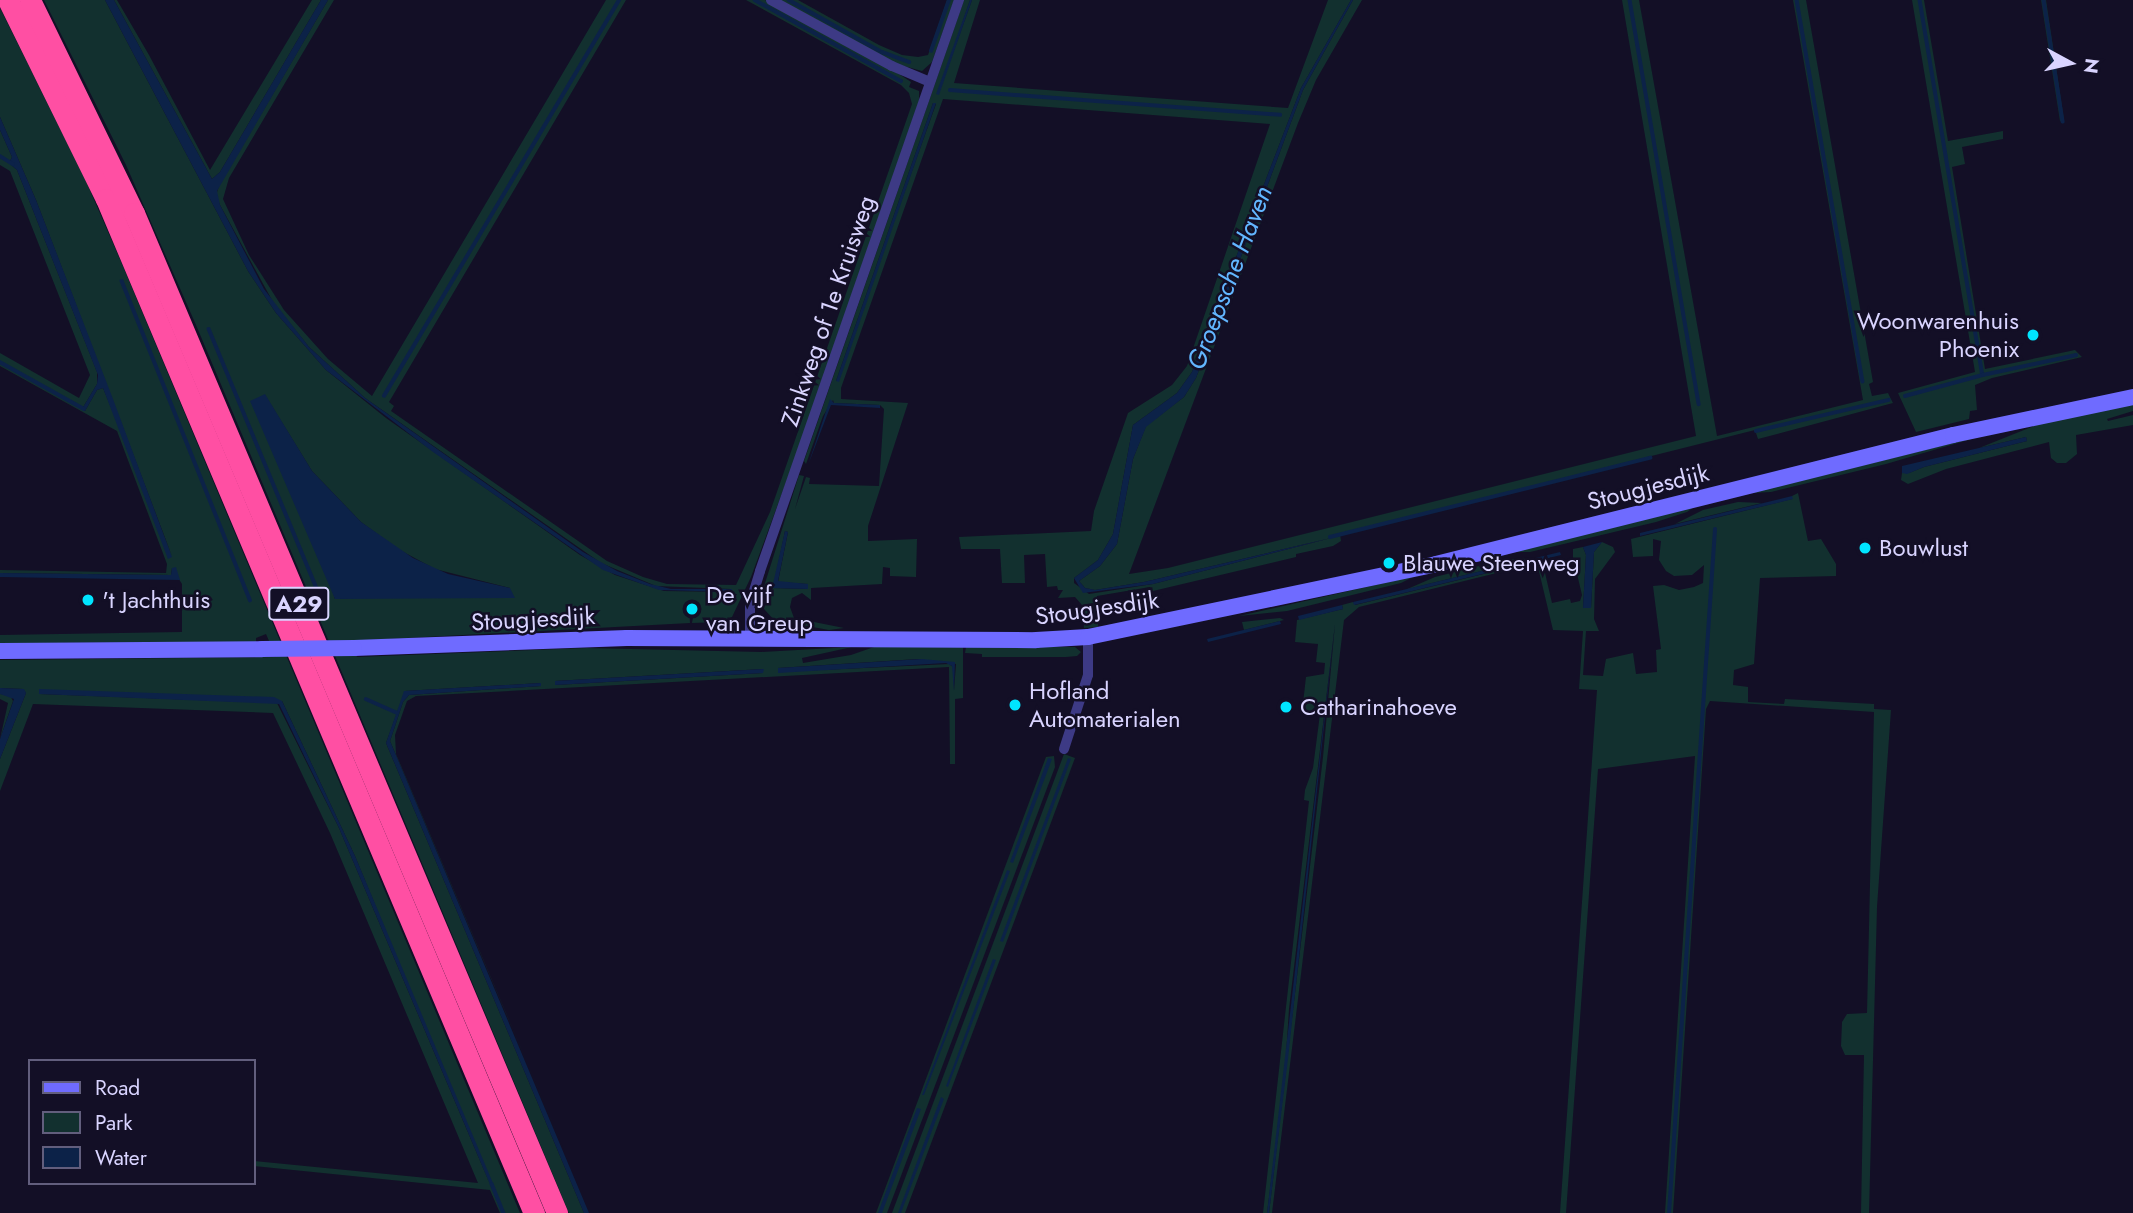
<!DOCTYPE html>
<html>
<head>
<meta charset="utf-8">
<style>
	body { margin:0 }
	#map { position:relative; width:2133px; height:1213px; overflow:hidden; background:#130f26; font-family:Jost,sans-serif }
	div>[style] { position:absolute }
	.green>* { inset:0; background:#12302f }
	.water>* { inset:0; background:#0c2248 }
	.stream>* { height:3.5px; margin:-1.75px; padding:0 1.75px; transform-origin:1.75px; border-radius:1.75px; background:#0c2248 }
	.street>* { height:10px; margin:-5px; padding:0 5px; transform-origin:5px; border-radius:5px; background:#3d3a85 }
	.secondary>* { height:16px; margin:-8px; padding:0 8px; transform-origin:8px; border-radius:8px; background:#6f6bff }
	.highway>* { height:21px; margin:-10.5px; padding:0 10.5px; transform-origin:10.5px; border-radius:10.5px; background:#ff4fa3 }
	.secondary-bridge>* { height:16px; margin:-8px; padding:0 8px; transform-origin:8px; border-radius:8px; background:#6f6bff }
	.dots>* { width:19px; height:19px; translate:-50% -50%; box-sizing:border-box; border:4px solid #130f26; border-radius:50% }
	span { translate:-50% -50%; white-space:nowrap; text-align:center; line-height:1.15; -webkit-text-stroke:5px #130f26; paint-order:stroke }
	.shield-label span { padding:2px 5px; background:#130f26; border:2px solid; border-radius:5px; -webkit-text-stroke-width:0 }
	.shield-label { font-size:23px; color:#d9d4ff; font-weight:700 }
	.street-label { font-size:24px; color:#d9d4ff }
	.poi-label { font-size:24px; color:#d9d4ff }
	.right { translate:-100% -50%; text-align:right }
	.left { translate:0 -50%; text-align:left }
	.water-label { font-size:26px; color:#62b6ff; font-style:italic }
	.legend { position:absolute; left:28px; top:1059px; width:228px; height:126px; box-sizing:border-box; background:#130f26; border:2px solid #625e7d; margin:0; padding:9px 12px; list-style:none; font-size:21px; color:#d9d4ff }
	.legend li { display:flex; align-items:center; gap:14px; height:35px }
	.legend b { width:35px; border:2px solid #625e7d }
	.north { position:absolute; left:2035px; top:28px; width:70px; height:70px; -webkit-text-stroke:5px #130f26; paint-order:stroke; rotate:98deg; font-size:19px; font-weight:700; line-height:28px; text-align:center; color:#d9d4ff }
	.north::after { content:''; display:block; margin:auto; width:24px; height:32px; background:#d9d4ff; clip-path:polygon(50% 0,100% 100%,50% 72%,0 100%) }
</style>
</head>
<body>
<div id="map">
	<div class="green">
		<div style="clip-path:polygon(evenodd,44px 0,105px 0,248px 271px,276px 313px,326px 370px,386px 418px,580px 555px,615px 575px,664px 591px,731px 592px,731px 589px,656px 586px,601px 563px,365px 398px,309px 347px,273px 302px,220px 205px,216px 195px,219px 186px,328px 0,334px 0,229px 178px,223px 199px,249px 255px,284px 310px,328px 359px,372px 396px,606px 0,626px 0,389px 402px,394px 406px,391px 411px,607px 561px,643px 577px,667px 584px,736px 585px,770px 512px,912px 104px,909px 93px,901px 85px,746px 0,765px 0,896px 72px,911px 82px,909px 87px,919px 91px,919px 101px,792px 466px,751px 577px,732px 617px,721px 622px,692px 623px,695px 606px,689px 606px,690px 623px,350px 641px,357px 657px,587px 648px,761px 652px,852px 647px,802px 658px,803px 663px,851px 655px,874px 647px,963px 647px,963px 698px,955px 699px,955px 764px,950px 764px,949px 667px,416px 696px,407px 701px,395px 735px,396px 754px,591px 1213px,390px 741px,403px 702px,409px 695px,541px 686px,541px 683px,405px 691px,386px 743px,584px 1213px,569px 1213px,196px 325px,126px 165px,44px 0,265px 395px,312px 471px,361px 522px,398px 549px,435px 569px,510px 588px,335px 599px,265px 395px,44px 0,918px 659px,956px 664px,954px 690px,953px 667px,949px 664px,778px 672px,778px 668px,918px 659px,44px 0,763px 669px,763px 673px,555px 685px,555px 681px,763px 669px)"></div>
		<div style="clip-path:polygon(114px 0,117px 0,149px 55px,210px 170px,312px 0,321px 0,220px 172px,212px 179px)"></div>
		<div style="clip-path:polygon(776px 0,798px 0,879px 45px,902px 55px,918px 57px,928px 55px,947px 0,954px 0,932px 62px,922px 71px,900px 65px)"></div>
		<div style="clip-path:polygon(evenodd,964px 0,970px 0,938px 95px,972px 0,980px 0,954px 83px,1288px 108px,1328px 0,1351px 0,1301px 88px,1192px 372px,1177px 393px,1133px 425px,1113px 534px,1098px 560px,1074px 578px,1074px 583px,1089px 594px,1153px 584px,1331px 538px,1144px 582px,1095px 590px,1085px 588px,1079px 581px,1100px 566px,1117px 544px,1133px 459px,1146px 426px,1184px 397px,1196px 378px,1303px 90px,1353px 0,1362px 0,1316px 80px,1298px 123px,1129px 574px,1168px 568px,1696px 436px,1622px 0,1639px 0,1717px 436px,1863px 400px,1793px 0,1806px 0,1873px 382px,1869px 384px,1872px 396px,1888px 393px,1893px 403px,1758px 439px,1755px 430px,1340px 534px,1341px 541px,1333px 546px,1296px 554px,1296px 557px,1153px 591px,1150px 587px,1097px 596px,1098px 627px,1084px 628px,1082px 605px,1075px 597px,1058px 598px,1063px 590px,1058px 590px,1057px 586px,1047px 587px,1045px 554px,1024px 555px,1025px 583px,1002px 583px,1000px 549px,961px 549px,959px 537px,1091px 531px,1094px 511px,1128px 413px,1172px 385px,1187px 366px,1270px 124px,943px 99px,841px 388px,841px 399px,908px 403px,868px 526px,868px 541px,917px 539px,916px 577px,890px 576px,890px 568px,883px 567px,882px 584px,811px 588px,811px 600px,802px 593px,792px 598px,790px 607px,794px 618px,844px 628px,829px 630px,774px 620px,764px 609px,761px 596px,799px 475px,804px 476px,795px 509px,806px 477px,810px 478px,809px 484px,879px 486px,884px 409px,880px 405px,834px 403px,833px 400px,823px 416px,806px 464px,804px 461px,964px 0,933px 103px,936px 104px,837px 381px,836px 381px,933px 103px,964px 0,785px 531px,788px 532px,778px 582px,808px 584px,808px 589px,773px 588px,785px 531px)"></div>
		<div style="clip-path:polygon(1912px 0,1924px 0,1948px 141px,2003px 131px,2003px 139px,1962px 147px,1965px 164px,1952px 167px,1985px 369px,2075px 350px,2082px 357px,1992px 378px,1975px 385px,1977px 410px,1970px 411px,1969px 419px,1916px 432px,1898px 393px,1975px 372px)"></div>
		<div style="clip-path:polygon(2041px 0,2046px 0,2064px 120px,2060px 121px)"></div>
		<div style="clip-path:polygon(evenodd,0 8px,85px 179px,122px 264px,520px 1213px,500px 1213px,490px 1190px,254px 1166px,254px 1161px,478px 1183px,330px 833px,273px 713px,33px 704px,0 791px,0 759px,26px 693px,23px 689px,0 688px,0 660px,276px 657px,266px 634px,256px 638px,256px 642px,0 643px,0 635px,182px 632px,182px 584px,172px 568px,171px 575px,0 573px,0 570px,166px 573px,167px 564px,117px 431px,0 366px,0 353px,79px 398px,90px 375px,10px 171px,0 165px,0 130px,12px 157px,9px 163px,17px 170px,97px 372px,97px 384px,82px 409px,85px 411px,97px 390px,103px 388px,172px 556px,36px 200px,0 117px,0 8px,39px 690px,282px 701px,355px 856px,492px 1189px,339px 828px,277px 703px,40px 694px,39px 690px)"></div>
		<div style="clip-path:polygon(2133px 404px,2133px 411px,2107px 419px,2108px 421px,2133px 415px,2133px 425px,2076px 435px,2077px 454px,2066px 463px,2057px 463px,2051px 458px,2049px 442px,1946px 469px,1908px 484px,1901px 480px,1902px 473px,1909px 473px,1924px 467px,2027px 441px,2026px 437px,1979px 448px,2044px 422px)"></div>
		<div style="clip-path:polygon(1985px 435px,1886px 464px,1771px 492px,1751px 493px)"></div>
		<div style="clip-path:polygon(1798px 493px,1808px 541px,1821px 539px,1836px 564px,1836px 576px,1760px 578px,1754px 664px,1734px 670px,1733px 685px,1748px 687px,1748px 702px,1784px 704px,1785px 699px,1874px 704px,1874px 709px,1891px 710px,1877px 907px,1869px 1213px,1861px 1213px,1864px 1055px,1845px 1055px,1841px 1046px,1842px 1022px,1847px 1014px,1867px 1013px,1874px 712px,1710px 701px,1706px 709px,1673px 1213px,1665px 1213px,1695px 756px,1598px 769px,1566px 1213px,1560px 1213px,1597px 690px,1579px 689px,1583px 631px,1553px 630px,1537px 563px,1359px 607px,1344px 620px,1272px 1213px,1269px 1213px,1323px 757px,1335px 624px,1289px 1009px,1285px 1072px,1267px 1213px,1263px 1213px,1309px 801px,1304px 800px,1305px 790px,1313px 768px,1320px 714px,1302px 712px,1306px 677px,1324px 674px,1325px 663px,1316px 662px,1318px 644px,1295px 642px,1297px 620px,1343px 609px,1342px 605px,1353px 602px,1355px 605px,1542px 560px,1552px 603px,1570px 599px,1571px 603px,1580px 601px,1582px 595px,1573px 557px,1573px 549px,1583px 547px,1586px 555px,1583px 608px,1591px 608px,1594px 552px,1602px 542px,1613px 547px,1615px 552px,1595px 579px,1594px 619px,1599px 631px,1586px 631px,1583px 675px,1603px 676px,1606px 659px,1633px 653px,1636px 674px,1657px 672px,1656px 650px,1661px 649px,1653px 586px,1664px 585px,1679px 590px,1694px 587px,1703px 583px,1704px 565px,1692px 575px,1674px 576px,1666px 571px,1659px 560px,1661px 541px,1653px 539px,1653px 556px,1633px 557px,1631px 539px,1792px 499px,1792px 496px)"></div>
		<div style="clip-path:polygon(1738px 502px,1762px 503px,1675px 524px,1703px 510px)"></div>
		<div style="clip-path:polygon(1694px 507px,1687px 512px,1656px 522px,1530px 552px,1511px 552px)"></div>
		<div style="clip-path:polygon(1535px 558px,1428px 584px,1405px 590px,1435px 577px,1503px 560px)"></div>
		<div style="clip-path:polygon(1415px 576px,1401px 583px,1287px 611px,1239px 616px)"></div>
		<div style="clip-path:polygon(1280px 618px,1284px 620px,1244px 630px,1242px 622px)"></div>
		<div style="clip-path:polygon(966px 647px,1075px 647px,1081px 652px,1077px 656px,1066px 657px,982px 657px,982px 654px,965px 653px)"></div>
		<div style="clip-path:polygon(0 694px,10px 695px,13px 701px,0 739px,8px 703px,0 699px)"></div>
		<div style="clip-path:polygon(1064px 754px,1075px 758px,1011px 930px,905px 1213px,892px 1213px)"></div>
		<div style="clip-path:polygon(1054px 756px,1055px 767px,887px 1213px,876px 1213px,1046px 757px)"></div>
	</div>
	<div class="water">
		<div style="clip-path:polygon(105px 0,114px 0,212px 179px,220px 172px,321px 0,328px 0,217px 191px,220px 205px,264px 289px,309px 347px,365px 398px,583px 552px,617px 571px,650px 584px,671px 589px,732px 589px,732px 592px,659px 590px,603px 570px,433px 452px,326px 370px,276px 313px,248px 271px)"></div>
		<div style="clip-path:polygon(970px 0,972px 0,939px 95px,936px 94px)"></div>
		<div style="clip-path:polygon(1351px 0,1353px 0,1303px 90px,1196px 378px,1184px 397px,1146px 427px,1133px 459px,1117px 544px,1100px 566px,1079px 581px,1085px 588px,1095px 590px,1144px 582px,1331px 538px,1153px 584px,1083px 593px,1074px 578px,1098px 560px,1113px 534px,1133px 425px,1177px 393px,1192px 372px,1301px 88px)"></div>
		<div style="clip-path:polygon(933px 103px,936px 103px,839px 382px,836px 381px)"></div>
		<div style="clip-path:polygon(0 117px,36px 200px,113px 399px,172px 557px,168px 559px,103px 388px,97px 390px,85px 411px,82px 409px,97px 384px,98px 375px,17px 170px,9px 163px,12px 157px,0 130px)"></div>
		<div style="clip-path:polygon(265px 394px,312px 471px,361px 522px,413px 558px,448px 574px,510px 588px,515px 598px,335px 599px,250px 401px)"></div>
		<div style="clip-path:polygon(830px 399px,834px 403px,880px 405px,880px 408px,831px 405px,808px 465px)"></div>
		<div style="clip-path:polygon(2026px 437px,2027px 441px,1924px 467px,1907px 474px,1902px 473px,1902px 466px)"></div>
		<div style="clip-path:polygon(1792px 496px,1793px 499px,1640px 536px,1640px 533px)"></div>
		<div style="clip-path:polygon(785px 531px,788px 532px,778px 581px,808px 584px,808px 589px,772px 588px)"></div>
		<div style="clip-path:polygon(1602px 542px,1594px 552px,1591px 608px,1583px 608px,1586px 555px,1583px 547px)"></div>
		<div style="clip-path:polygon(1560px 552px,1561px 555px,1354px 605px,1353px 602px)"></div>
		<div style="clip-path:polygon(176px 567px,180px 580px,0 577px,0 573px,171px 575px,172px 568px)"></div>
		<div style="clip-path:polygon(1342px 605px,1343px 609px,1299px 620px,1298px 616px)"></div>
		<div style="clip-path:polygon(1280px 621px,1281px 624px,1208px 642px,1207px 639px)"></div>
		<div style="clip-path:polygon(1335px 624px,1288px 1059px,1269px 1213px,1267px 1213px)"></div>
		<div style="clip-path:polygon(922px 659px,955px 662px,954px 691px,952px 666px,946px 663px,778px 673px,778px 668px)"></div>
		<div style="clip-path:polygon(764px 669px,763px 673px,555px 685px,555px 681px)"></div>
		<div style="clip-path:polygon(541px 683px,541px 686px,409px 695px,403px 702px,390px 741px,589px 1213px,584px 1213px,386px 743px,404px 691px)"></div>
		<div style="clip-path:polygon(0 688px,24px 689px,26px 693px,0 759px,0 739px,14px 699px,0 694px)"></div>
		<div style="clip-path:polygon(39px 689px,274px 697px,282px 701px,355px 856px,495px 1188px,492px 1189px,339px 828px,279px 704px,39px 694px)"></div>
		<div style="clip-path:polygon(1048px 758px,1052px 759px,1013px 863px,1010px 862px)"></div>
		<div style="clip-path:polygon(1068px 758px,1071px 759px,1003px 942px,1000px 941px)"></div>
		<div style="clip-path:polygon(1007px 870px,1010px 871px,924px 1095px,922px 1095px)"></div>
		<div style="clip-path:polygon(993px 959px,996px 960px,948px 1087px,946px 1086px)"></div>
		<div style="clip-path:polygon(941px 1097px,944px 1099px,901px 1213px,898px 1213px)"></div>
		<div style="clip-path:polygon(917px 1108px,921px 1109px,882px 1213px,878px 1213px)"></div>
	</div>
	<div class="stream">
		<div style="left:755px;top:0;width:167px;rotate:29deg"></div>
		<div style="left:789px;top:0;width:107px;rotate:29.2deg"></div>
		<div style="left:882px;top:52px;width:29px;rotate:20deg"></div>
		<div style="left:1630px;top:0;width:410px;rotate:80.3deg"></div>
		<div style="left:1797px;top:0;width:387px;rotate:80.2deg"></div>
		<div style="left:1920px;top:0;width:380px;rotate:80.5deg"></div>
		<div style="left:2044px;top:0;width:123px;rotate:81.1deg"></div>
		<div style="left:931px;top:51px;width:54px;rotate:-70.6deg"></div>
		<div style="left:950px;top:90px;width:331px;rotate:4.3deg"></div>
		<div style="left:0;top:156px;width:15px;rotate:32deg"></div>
		<div style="left:122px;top:281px;width:344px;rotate:68.1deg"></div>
		<div style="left:209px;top:329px;width:297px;rotate:67.4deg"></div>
		<div style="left:0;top:362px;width:96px;rotate:29.2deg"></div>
		<div style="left:384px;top:396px;width:460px;rotate:-59.3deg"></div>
		<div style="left:1905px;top:396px;width:81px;rotate:-15.1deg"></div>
		<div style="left:1983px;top:375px;width:95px;rotate:-12.1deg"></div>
		<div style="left:1756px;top:431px;width:136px;rotate:-13.2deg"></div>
		<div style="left:1330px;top:537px;width:330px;rotate:-13.9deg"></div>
		<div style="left:366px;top:699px;width:34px;rotate:24deg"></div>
		<div style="left:492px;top:1184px;width:31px;rotate:68deg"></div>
		<div style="left:1669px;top:1213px;width:685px;rotate:-86.15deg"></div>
	</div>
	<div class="street">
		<div style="left:771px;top:0;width:138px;rotate:28.6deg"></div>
		<div style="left:892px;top:66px;width:41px;rotate:22.8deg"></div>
		<div style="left:750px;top:639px;width:35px;rotate:-90deg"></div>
		<div style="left:750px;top:604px;width:34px;rotate:-73deg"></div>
		<div style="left:760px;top:571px;width:605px;rotate:-70.79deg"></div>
		<div style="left:1064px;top:749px;width:78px;rotate:-72deg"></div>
		<div style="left:1088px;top:675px;width:38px;rotate:-90deg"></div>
	</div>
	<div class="secondary">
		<div style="left:354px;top:648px;width:273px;rotate:-2.1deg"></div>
		<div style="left:627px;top:638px;width:409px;rotate:0.3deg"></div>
		<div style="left:1036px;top:640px;width:52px;rotate:-3.3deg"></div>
		<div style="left:1088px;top:637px;width:356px;rotate:-11.8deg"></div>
		<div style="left:1436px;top:564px;width:533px;rotate:-14.01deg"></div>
		<div style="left:1953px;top:435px;width:184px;rotate:-11.9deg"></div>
		<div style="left:0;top:651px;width:262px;rotate:-0.4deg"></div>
	</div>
	<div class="highway">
		<div style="left:8px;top:0;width:222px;rotate:63.8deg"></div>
		<div style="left:106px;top:199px;width:1101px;rotate:67.12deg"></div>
		<div style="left:30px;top:0;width:237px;rotate:64deg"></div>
		<div style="left:134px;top:213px;width:1086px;rotate:67.07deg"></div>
	</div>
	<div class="secondary-bridge">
		<div style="left:262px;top:649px;width:92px;rotate:-0.6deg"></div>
	</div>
	<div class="dots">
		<div style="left:2033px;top:335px;background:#00e5ff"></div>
		<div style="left:1865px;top:548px;background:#00e5ff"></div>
		<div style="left:1389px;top:563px;background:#00e5ff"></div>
		<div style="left:88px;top:600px;background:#00e5ff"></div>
		<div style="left:692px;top:609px;background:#00e5ff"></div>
		<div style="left:1015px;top:705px;background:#00e5ff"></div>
		<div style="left:1286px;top:707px;background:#00e5ff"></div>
	</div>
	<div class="shield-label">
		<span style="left:299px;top:604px">A29</span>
	</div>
	<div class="street-label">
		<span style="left:828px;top:311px;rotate:-71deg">Zinkweg of 1e Kruisweg</span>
		<span style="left:1648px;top:487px;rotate:-14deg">Stougjesdijk</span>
		<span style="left:1097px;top:608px;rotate:-8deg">Stougjesdijk</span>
		<span style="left:533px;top:619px;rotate:-3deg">Stougjesdijk</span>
	</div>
	<div class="poi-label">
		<span class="right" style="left:2019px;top:335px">Woonwarenhuis<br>Phoenix</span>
		<span class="left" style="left:1879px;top:548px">Bouwlust</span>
		<span class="left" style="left:1403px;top:563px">Blauwe Steenweg</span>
		<span class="left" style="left:706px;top:609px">De vijf<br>van Greup</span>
		<span class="left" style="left:102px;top:600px">'t Jachthuis</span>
		<span class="left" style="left:1029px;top:705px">Hofland<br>Automaterialen</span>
		<span class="left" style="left:1300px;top:707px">Catharinahoeve</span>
	</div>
	<div class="water-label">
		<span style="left:1230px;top:278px;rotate:-69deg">Groepsche Haven</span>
	</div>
	<ul class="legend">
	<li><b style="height:9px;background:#6f6bff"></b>Road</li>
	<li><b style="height:19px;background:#12302f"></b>Park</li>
	<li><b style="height:19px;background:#0c2248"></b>Water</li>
	</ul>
	<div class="north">N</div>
</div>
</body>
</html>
